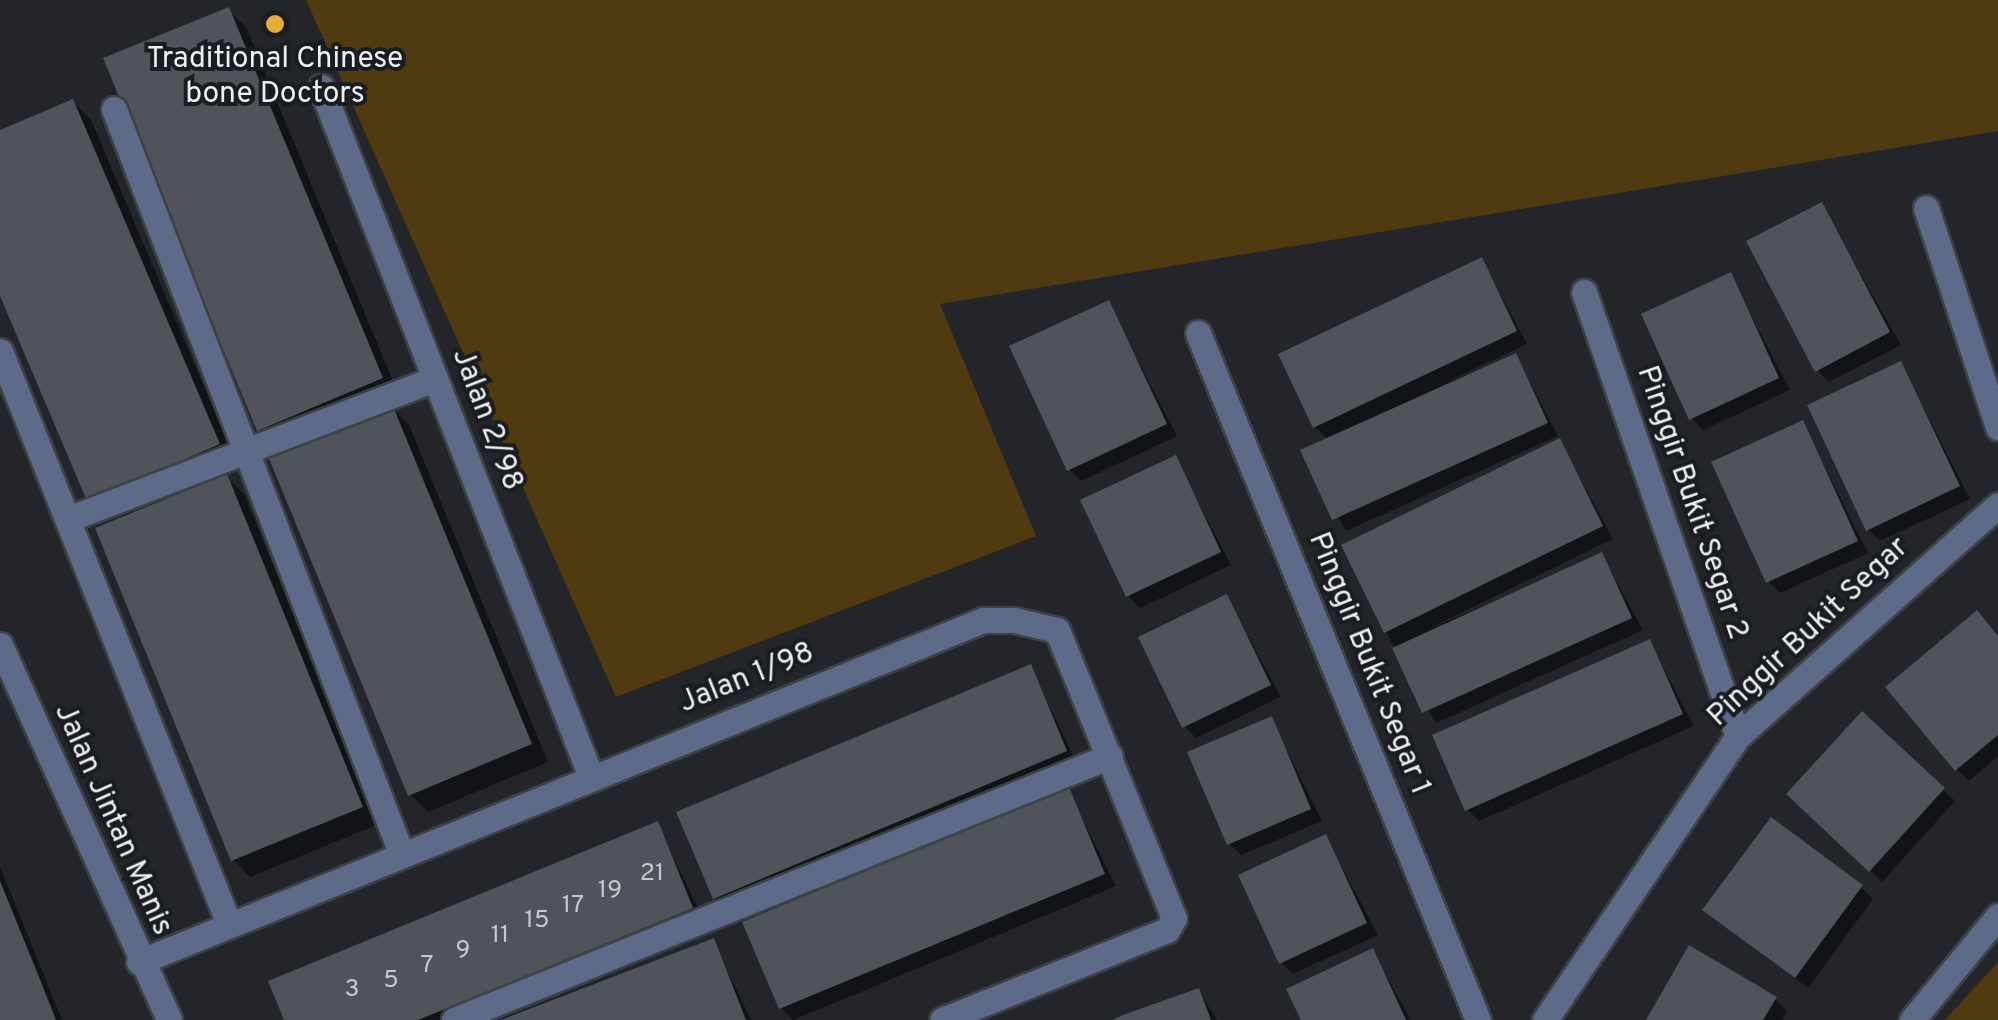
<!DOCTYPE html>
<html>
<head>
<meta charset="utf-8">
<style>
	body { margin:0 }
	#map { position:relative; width:1998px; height:1020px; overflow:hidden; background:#23252a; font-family:Overpass,sans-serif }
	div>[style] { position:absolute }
	.green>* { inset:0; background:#503a10 }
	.shadow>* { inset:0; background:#0007 }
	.building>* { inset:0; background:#505359 }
	.roads { filter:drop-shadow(2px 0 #3f4146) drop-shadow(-2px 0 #3f4146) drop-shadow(0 2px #3f4146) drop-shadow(0 -2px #3f4146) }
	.minor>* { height:25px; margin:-12.5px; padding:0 12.5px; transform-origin:12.5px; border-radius:12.5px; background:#5d6b89 }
	.dots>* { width:28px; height:28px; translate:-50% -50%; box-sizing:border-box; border:5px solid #191c21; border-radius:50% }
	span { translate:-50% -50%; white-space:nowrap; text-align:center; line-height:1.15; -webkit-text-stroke:8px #191c21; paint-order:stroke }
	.number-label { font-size:25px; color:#c6c8cc }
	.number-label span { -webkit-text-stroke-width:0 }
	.poi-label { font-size:30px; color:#edeff2 }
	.street-label { font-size:30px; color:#edeff2 }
</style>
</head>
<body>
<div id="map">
	<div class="green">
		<div style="clip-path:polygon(306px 0,1998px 0,1998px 131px,940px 304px,1036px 536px,616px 697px)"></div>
		<div style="clip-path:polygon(1998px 962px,1998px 1020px,1945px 1020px)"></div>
	</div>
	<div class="shadow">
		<div style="clip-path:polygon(228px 10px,246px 27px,399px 396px,277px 447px,259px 429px)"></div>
		<div style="clip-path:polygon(73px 102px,91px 120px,236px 462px,107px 517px,0 290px,0 133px)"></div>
		<div style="clip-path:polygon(1821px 205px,1901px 345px,1829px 382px,1817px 370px)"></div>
		<div style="clip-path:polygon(1482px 260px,1527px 344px,1445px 383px,1516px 356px,1558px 436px,1346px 531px,1304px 451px,1329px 440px,1315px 427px)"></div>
		<div style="clip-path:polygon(1730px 275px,1790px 390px,1703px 430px,1691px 418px)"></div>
		<div style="clip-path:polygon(1108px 303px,1177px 436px,1081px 481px,1069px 469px)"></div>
		<div style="clip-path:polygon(1901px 364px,1970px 499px,1880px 541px,1868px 529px)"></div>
		<div style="clip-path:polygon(392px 407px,409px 425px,548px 762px,428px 812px,410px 794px)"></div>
		<div style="clip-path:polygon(1803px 424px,1868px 553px,1780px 593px,1768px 581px)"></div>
		<div style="clip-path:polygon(1560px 441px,1613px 539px,1426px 630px,1602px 555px,1643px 630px,1436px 723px,1386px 632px)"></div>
		<div style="clip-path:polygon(1175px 458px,1231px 565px,1140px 608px,1128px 596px)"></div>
		<div style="clip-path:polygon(227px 477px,244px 494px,379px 824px,250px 877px,233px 859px)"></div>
		<div style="clip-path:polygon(1227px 597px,1281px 697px,1196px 738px,1184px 726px)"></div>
		<div style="clip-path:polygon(1998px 637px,1998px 756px,1969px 781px,1957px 769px)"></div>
		<div style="clip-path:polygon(1650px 642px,1694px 726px,1479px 821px,1467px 809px)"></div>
		<div style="clip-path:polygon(1030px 667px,1077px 763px,727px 910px,715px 898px)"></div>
		<div style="clip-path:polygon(1863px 715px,1955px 801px,1882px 882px,1801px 806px)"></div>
		<div style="clip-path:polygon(1271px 719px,1322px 821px,1241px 855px,1229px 843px)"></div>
		<div style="clip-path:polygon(1068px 790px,1116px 886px,793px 1020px,781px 1008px)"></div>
		<div style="clip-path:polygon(657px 824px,704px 920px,459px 1020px,287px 1020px)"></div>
		<div style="clip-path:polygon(1326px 837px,1378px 935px,1293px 974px,1281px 962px)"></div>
		<div style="clip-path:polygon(0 867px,62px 1020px,0 1020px)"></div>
		<div style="clip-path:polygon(1861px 887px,1873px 899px,1808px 988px,1718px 921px)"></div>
		<div style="clip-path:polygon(713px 941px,751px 1020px,506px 1020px)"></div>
		<div style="clip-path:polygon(1372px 951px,1411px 1020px,1304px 1020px)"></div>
		<div style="clip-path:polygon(1199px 991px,1217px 1020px,1119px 1020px)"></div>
		<div style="clip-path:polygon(1775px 999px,1787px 1011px,1782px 1020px,1649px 1020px)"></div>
	</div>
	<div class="building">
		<div style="clip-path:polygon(229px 7px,383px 378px,257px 431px,103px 58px)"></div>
		<div style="clip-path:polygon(73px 99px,220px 444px,87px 501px,0 296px,0 130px)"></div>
		<div style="clip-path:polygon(1822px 202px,1890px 332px,1815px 372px,1746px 241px)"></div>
		<div style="clip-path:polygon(1482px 257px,1517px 331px,1313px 428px,1278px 354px)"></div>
		<div style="clip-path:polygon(1731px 272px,1779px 378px,1689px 420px,1641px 314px)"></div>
		<div style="clip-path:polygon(1109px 300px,1167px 424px,1067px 471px,1009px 346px)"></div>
		<div style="clip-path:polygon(1516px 353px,1548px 423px,1332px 520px,1300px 450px)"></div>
		<div style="clip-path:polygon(1901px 361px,1960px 486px,1866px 531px,1807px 405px)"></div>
		<div style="clip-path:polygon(392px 404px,532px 744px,408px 796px,268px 456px)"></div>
		<div style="clip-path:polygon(1803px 420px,1858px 541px,1766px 583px,1711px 462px)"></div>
		<div style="clip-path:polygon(1560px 438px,1603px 526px,1384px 633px,1341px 545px)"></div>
		<div style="clip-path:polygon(1176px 455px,1221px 552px,1126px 597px,1080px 500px)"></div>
		<div style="clip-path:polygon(227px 474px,363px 807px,231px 861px,95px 528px)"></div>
		<div style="clip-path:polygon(1602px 552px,1632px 618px,1422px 713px,1392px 648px)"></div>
		<div style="clip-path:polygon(1227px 594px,1271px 685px,1182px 728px,1138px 637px)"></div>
		<div style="clip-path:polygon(1977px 610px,1998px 636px,1998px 735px,1955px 771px,1885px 687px)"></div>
		<div style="clip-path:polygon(1650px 639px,1683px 714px,1465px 811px,1432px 735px)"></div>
		<div style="clip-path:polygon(1031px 664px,1067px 751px,713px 899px,676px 812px)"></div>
		<div style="clip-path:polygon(1862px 711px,1945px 788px,1869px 872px,1786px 794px)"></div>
		<div style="clip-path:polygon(1272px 716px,1311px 809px,1227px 845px,1187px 752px)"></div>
		<div style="clip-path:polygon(1069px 787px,1105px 874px,779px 1009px,742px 922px)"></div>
		<div style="clip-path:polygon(1771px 817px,1863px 885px,1795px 978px,1702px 910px)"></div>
		<div style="clip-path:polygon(658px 821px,693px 908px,418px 1020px,284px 1020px,268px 981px)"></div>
		<div style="clip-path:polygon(1326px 834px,1367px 923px,1279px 964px,1238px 875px)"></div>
		<div style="clip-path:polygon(0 881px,37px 972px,56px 1020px,0 1020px)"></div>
		<div style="clip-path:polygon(714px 938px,746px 1020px,501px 1020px)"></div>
		<div style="clip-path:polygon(1689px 945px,1777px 997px,1763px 1020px,1646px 1020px)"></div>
		<div style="clip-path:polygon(1373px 948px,1406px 1020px,1301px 1020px,1286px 989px)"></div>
		<div style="clip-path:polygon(1199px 988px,1211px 1020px,1112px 1020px,1123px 1015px)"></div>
	</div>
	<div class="roads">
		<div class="minor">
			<div style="left:321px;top:87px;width:741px;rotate:68.63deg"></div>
			<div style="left:114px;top:109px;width:794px;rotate:68.9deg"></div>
			<div style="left:1926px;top:208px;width:231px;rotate:71.8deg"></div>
			<div style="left:1584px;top:292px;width:470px;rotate:70.9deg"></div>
			<div style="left:1198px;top:333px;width:742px;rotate:67.83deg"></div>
			<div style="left:0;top:351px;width:617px;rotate:68.22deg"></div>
			<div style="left:68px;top:519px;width:393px;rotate:-20.9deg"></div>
			<div style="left:0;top:645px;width:411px;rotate:65.7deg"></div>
			<div style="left:139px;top:962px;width:911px;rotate:-22.06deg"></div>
			<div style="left:983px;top:620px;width:31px"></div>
			<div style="left:1014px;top:620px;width:44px;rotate:13.1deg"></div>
			<div style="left:1057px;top:630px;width:311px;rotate:67.9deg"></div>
			<div style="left:1174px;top:918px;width:14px;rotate:120deg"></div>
			<div style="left:1167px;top:930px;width:242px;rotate:158.2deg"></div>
			<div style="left:454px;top:1020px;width:707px;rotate:-21.92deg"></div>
			<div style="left:1545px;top:1020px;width:343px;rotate:-55.8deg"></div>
			<div style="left:1738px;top:736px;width:348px;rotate:-41.6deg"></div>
			<div style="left:1912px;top:1020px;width:135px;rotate:-50.4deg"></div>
		</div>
	</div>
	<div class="dots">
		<div style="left:275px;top:24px;background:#e7ac36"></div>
	</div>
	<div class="number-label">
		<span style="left:652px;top:874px">21</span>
		<span style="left:610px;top:891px">19</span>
		<span style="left:573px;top:906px">17</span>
		<span style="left:537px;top:921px">15</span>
		<span style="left:500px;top:936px">11</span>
		<span style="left:463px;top:951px">9</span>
		<span style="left:427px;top:966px">7</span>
		<span style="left:391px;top:981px">5</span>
		<span style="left:352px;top:990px">3</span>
	</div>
	<div class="poi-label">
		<span style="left:275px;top:77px">Traditional Chinese<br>bone Doctors</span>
	</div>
	<div class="street-label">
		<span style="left:486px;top:420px;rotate:69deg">Jalan 2/98</span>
		<span style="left:1691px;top:503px;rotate:71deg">Pinggir Bukit Segar 2</span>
		<span style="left:1809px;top:633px;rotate:-43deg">Pinggir Bukit Segar</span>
		<span style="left:1368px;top:664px;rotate:68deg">Pinggir Bukit Segar 1</span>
		<span style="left:747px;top:679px;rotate:-22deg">Jalan 1/98</span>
		<span style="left:112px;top:820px;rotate:66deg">Jalan Jintan Manis</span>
	</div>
</div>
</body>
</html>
